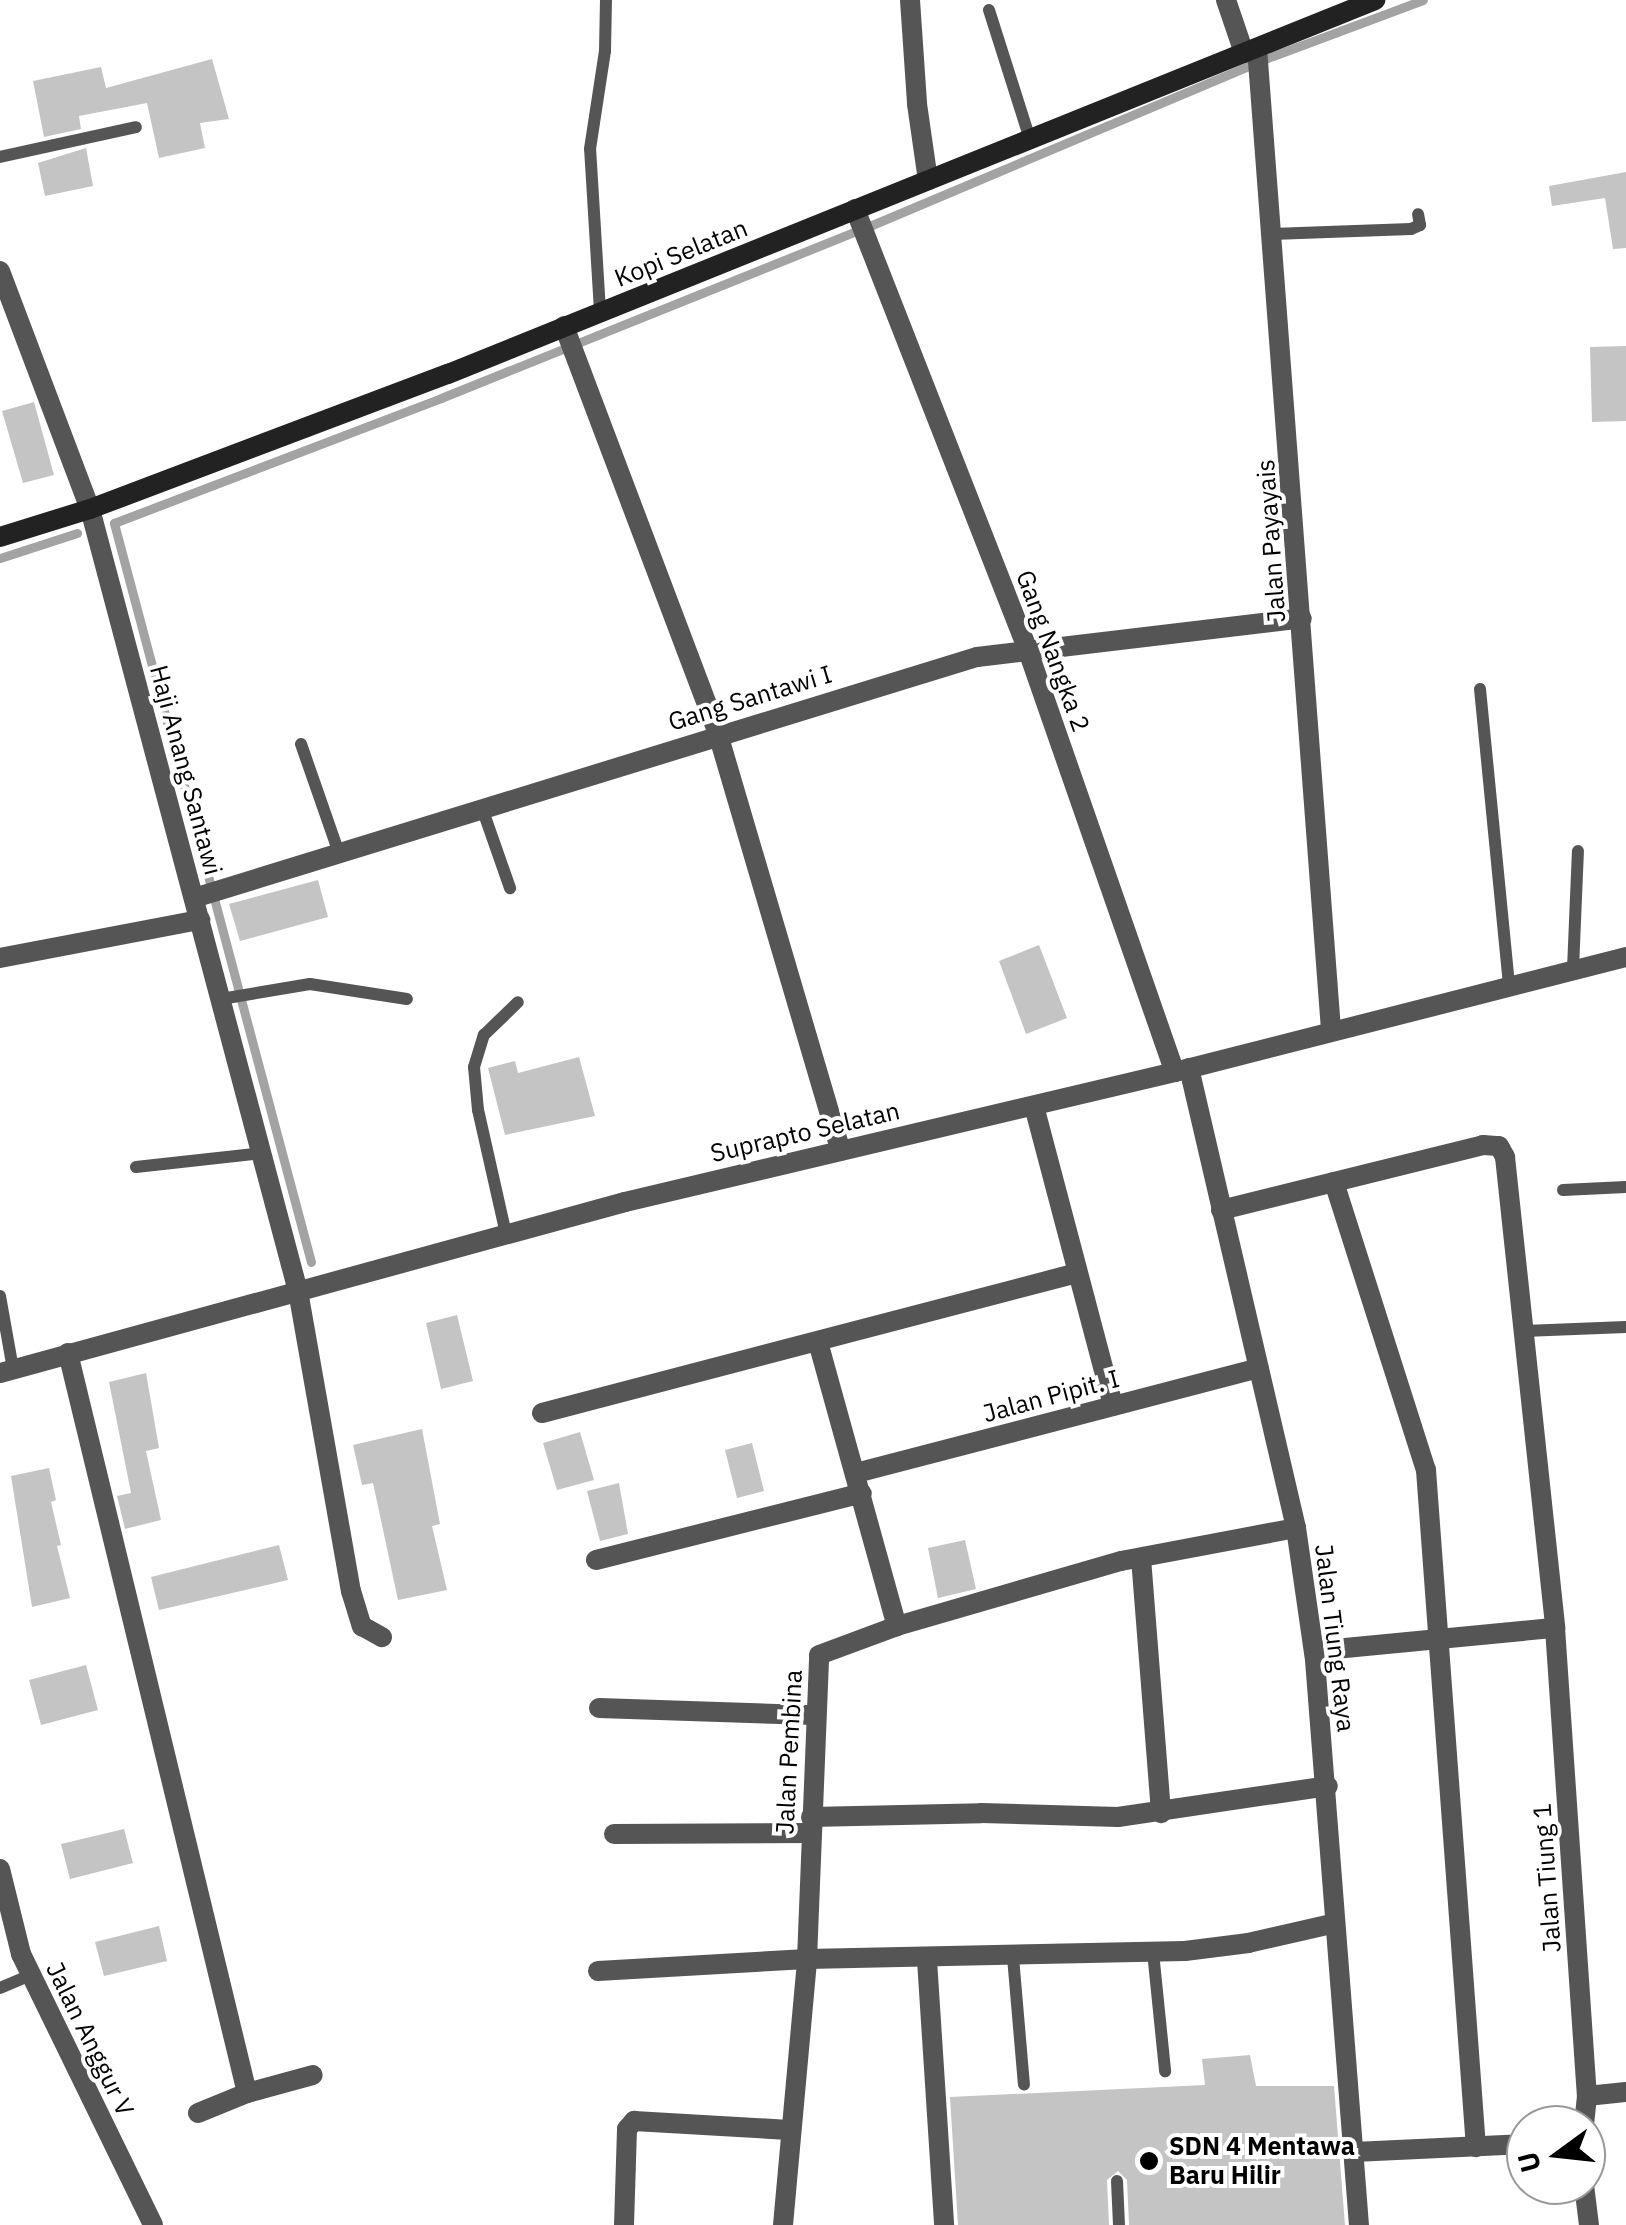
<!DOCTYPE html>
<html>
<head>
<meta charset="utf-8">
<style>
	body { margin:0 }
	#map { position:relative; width:1626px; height:2225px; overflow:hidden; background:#fff; font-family:"IBM Plex Sans",sans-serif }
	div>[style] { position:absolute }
	.stream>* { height:9px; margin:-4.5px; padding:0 4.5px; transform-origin:4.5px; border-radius:4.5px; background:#a3a3a3 }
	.building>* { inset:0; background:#c4c4c4 }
	.lane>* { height:12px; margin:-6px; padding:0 6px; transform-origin:6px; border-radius:6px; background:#555 }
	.street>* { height:20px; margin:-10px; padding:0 10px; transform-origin:10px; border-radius:10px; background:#555 }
	.secondary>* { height:20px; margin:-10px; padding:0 10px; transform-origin:10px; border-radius:10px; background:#222 }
	.dots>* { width:28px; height:28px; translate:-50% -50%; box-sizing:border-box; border:5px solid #fff; border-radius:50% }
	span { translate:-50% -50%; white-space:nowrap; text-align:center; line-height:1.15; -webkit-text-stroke:8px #fff; paint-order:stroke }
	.street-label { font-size:25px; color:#000 }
	.poi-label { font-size:25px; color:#000; font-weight:700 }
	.left { translate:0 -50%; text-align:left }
	.north { position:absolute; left:1506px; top:2105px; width:100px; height:100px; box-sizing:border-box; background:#fff; border:2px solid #999; border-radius:50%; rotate:255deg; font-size:28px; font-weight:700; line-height:40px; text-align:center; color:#000 }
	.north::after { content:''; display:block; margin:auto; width:35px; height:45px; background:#000; clip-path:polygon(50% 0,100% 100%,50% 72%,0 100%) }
</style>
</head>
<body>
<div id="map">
	<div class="stream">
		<div style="left:0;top:558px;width:81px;rotate:-18deg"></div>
		<div style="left:311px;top:1262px;width:765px;rotate:-104.93deg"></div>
		<div style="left:114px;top:523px;width:350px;rotate:-20.9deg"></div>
		<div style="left:441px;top:398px;width:464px;rotate:-21.9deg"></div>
		<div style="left:872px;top:225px;width:435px;rotate:-22.9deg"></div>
		<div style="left:1273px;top:56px;width:160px;rotate:-20.5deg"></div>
	</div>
	<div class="building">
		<div style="clip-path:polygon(212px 59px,229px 119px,200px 123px,205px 148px,159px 158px,147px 103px,79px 116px,81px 129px,44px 137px,33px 81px,101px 67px,106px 88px)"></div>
		<div style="clip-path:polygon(86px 148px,93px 186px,45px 196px,38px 163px)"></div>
		<div style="clip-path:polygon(1626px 172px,1626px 248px,1613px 249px,1605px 198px,1552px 206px,1549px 186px)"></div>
		<div style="clip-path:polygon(1626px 346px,1626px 421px,1592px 422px,1590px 347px)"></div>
		<div style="clip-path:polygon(34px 402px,54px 475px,23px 483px,2px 411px)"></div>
		<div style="clip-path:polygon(318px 880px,328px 917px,240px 941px,229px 904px)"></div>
		<div style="clip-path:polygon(1039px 945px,1067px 1018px,1026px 1034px,999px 961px)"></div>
		<div style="clip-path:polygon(579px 1057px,595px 1116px,505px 1135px,488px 1068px,515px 1061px,518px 1073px)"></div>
		<div style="clip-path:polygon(457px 1315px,473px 1381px,441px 1389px,426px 1323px)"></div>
		<div style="clip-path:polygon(146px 1373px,159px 1448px,146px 1451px,161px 1520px,125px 1529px,117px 1496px,131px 1493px,109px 1382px)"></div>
		<div style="clip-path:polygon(422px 1429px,440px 1524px,432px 1526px,447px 1590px,398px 1600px,373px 1483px,362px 1485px,353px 1445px)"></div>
		<div style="clip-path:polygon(580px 1432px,594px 1480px,557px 1490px,543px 1443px)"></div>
		<div style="clip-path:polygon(752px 1443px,764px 1491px,737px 1498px,725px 1450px)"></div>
		<div style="clip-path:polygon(49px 1468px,56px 1500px,51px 1502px,61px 1545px,57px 1546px,70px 1598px,32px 1607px,11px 1476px)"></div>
		<div style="clip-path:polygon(619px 1483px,628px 1534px,600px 1541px,587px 1491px)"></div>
		<div style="clip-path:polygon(965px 1540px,976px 1589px,938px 1598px,928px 1548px)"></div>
		<div style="clip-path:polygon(279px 1545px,288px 1580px,159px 1610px,151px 1577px)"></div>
		<div style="clip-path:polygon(86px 1665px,98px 1710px,41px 1725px,29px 1680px)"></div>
		<div style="clip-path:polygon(124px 1829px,133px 1863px,70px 1879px,61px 1844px)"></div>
		<div style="clip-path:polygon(159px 1926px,167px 1961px,104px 1976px,95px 1942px)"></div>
		<div style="clip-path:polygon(1250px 2055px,1256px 2086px,1334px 2086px,1345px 2225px,1129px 2225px,1127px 2180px,1118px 2171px,1107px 2180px,1109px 2225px,958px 2225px,950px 2097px,1205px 2085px,1202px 2059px)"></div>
	</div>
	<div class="lane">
		<div style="left:989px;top:10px;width:135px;rotate:72.4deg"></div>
		<div style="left:0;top:157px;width:139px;rotate:-12.4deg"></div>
		<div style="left:1272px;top:234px;width:139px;rotate:-2.1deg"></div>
		<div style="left:1411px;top:229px;width:10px;rotate:-24deg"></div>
		<div style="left:1420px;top:225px;width:11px;rotate:-100deg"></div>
		<div style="left:600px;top:311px;width:162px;rotate:-93.5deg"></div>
		<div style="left:590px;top:149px;width:99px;rotate:-81.3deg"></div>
		<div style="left:605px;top:51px;width:51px;rotate:-88.9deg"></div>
		<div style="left:1480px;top:689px;width:297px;rotate:84.4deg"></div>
		<div style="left:301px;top:744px;width:115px;rotate:70.8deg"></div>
		<div style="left:482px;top:808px;width:85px;rotate:70.7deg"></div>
		<div style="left:1573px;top:969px;width:118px;rotate:-87.6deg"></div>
		<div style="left:221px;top:999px;width:90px;rotate:-9.6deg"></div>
		<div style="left:310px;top:984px;width:98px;rotate:8.8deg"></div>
		<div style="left:136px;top:1167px;width:127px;rotate:-6.3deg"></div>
		<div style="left:1563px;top:1190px;width:63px;rotate:-2.7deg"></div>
		<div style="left:506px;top:1234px;width:127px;rotate:-102.7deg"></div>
		<div style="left:478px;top:1110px;width:43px;rotate:-95.3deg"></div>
		<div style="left:474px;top:1067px;width:34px;rotate:-73deg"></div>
		<div style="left:484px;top:1035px;width:47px;rotate:-44.1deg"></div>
		<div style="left:0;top:1296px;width:74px;rotate:79.9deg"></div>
		<div style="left:1524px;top:1331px;width:102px;rotate:-2.2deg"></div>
		<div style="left:1153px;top:1952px;width:120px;rotate:84.2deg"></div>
		<div style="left:1013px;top:1957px;width:128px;rotate:85.1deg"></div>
		<div style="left:0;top:1988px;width:34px;rotate:-23deg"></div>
		<div style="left:1117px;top:2181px;width:44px;rotate:87.4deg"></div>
	</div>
	<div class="street">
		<div style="left:910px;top:0;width:104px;rotate:86.1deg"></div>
		<div style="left:917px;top:104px;width:77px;rotate:81.8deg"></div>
		<div style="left:1226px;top:0;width:56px;rotate:71.2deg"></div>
		<div style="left:1257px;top:48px;width:986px;rotate:85.69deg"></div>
		<div style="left:855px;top:209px;width:471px;rotate:68.6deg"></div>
		<div style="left:1027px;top:648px;width:449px;rotate:70.8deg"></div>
		<div style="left:0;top:271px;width:254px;rotate:69.3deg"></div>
		<div style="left:90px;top:509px;width:809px;rotate:75.11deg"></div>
		<div style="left:298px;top:1291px;width:305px;rotate:80deg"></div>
		<div style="left:351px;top:1591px;width:37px;rotate:73deg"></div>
		<div style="left:362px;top:1626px;width:23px;rotate:29deg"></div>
		<div style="left:564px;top:326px;width:436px;rotate:69.3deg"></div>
		<div style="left:718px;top:734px;width:432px;rotate:73.6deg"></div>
		<div style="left:194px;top:898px;width:819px;rotate:-17.11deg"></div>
		<div style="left:977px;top:657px;width:327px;rotate:-6.8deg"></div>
		<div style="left:0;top:958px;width:204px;rotate:-10.8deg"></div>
		<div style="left:1189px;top:1068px;width:472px;rotate:76.9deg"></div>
		<div style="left:1296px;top:1528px;width:133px;rotate:81.8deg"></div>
		<div style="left:1315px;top:1660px;width:567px;rotate:85.55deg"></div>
		<div style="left:1034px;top:1106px;width:310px;rotate:75.2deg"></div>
		<div style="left:1334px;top:1182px;width:302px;rotate:72.3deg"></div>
		<div style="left:1426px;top:1470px;width:679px;rotate:85.78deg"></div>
		<div style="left:1221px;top:1210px;width:270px;rotate:-13.9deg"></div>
		<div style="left:1483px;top:1145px;width:16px;rotate:4deg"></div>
		<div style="left:1499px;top:1146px;width:13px;rotate:61deg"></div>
		<div style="left:1505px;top:1157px;width:474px;rotate:83.9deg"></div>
		<div style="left:1555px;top:1628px;width:469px;rotate:86.1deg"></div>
		<div style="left:1587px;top:2096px;width:29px;rotate:96deg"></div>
		<div style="left:818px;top:1342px;width:295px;rotate:74.5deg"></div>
		<div style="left:68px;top:1353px;width:761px;rotate:76.4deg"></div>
		<div style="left:0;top:1373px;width:648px;rotate:-15.3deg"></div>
		<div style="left:625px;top:1202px;width:565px;rotate:-13.3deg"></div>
		<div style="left:1175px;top:1072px;width:465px;rotate:-14.3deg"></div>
		<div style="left:542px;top:1413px;width:553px;rotate:-14.66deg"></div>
		<div style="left:856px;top:1473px;width:416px;rotate:-14.6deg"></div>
		<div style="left:1141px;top:1558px;width:256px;rotate:85.5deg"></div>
		<div style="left:596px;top:1560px;width:274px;rotate:-14.1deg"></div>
		<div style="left:1314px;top:1651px;width:242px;rotate:-5.5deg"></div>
		<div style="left:599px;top:1708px;width:215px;rotate:1.9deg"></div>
		<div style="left:811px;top:1817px;width:170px;rotate:-1.3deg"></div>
		<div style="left:981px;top:1813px;width:137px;rotate:1.7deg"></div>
		<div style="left:1118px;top:1817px;width:212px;rotate:-8.4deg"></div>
		<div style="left:614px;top:1834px;width:196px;rotate:-0.3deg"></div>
		<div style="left:0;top:1869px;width:88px;rotate:76.1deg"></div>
		<div style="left:21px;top:1954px;width:301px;rotate:64deg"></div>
		<div style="left:927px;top:1960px;width:266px;rotate:86.3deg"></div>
		<div style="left:598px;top:1971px;width:209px;rotate:-3.3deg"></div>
		<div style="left:807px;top:1959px;width:378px;rotate:-1.2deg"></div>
		<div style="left:1185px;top:1951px;width:64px;rotate:-7.2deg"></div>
		<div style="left:1248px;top:1943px;width:89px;rotate:-12.9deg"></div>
		<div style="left:1587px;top:2096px;width:39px;rotate:-6deg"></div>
		<div style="left:198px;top:2113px;width:53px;rotate:-22.2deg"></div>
		<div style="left:247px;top:2093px;width:68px;rotate:-15.3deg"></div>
		<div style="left:1354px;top:2152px;width:172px;rotate:-2.7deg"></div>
		<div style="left:1584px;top:2185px;width:40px;rotate:82.9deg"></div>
		<div style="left:624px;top:2225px;width:96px;rotate:-88.2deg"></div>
		<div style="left:627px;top:2129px;width:11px;rotate:-49deg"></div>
		<div style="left:634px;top:2121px;width:155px;rotate:3.3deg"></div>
		<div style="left:783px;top:2225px;width:267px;rotate:-84.8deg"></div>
		<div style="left:807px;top:1959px;width:304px;rotate:-87.7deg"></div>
		<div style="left:819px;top:1655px;width:83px;rotate:-20.4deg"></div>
		<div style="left:897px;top:1626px;width:233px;rotate:-16.2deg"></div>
		<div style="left:1121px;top:1561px;width:178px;rotate:-10.7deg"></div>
	</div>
	<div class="secondary">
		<div style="left:0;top:537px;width:94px;rotate:-17.3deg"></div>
		<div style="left:90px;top:509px;width:383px;rotate:-20.7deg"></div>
		<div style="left:448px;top:374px;width:1000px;rotate:-21.97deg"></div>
	</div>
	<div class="dots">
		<div style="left:1149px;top:2161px;background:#000"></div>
	</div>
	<div class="street-label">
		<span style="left:681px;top:253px;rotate:-22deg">Kopi Selatan</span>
		<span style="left:1271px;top:541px;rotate:-94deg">Jalan Payayais</span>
		<span style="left:1053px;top:651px;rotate:70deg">Gang Nangka 2</span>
		<span style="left:750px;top:698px;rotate:-17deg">Gang Santawi I</span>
		<span style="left:186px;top:770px;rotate:75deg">Haji Anang Santawi</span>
		<span style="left:805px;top:1132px;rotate:-13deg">Suprapto Selatan</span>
		<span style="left:1051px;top:1396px;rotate:-15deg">Jalan Pipit. I</span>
		<span style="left:1335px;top:1638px;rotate:83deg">Jalan Tiung Raya</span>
		<span style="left:789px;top:1752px;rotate:-87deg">Jalan Pembina</span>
		<span style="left:1547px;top:1878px;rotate:-94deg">Jalan Tiung 1</span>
		<span style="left:90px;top:2039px;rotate:64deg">Jalan Anggur V</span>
	</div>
	<div class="poi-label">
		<span class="left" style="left:1169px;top:2161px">SDN 4 Mentawa<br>Baru Hilir</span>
	</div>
	<div class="north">U</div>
</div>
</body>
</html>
